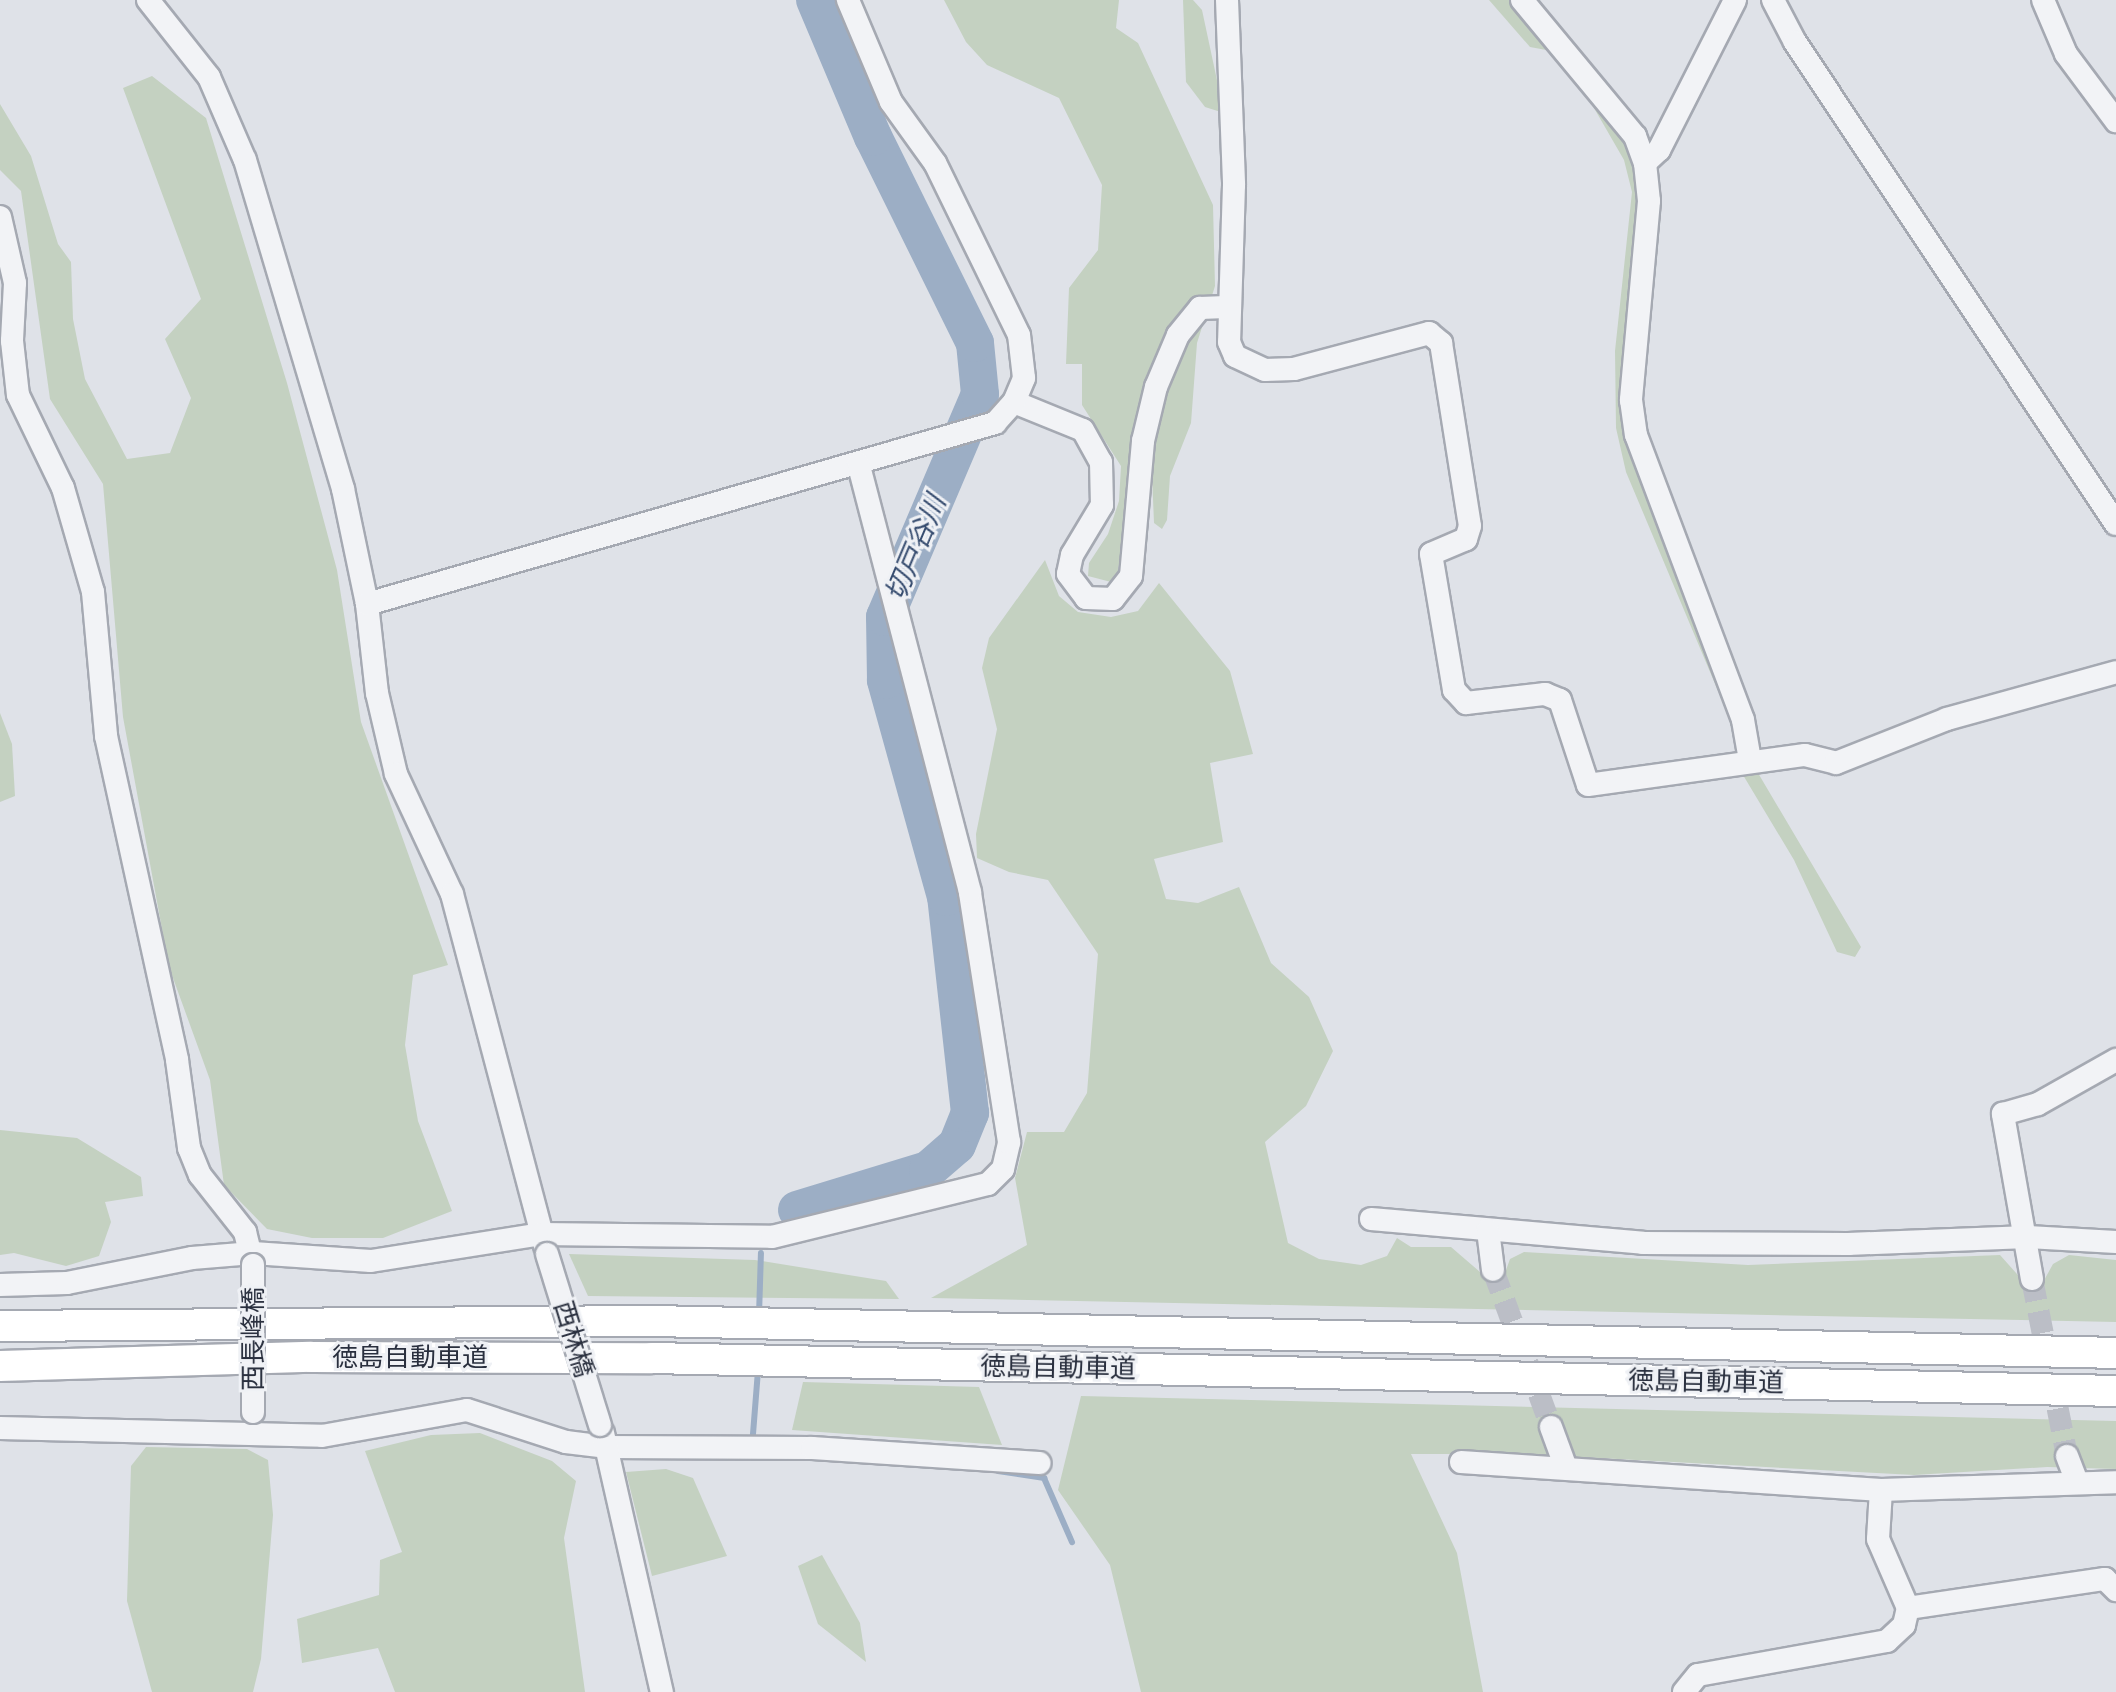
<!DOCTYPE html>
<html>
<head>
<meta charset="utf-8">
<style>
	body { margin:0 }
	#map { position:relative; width:2116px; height:1692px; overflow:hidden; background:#dfe2e8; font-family:"PT Sans","Noto Sans JP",sans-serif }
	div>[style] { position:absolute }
	.green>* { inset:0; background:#c4d1c1 }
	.stream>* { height:6px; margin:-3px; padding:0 3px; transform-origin:3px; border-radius:3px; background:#9caec5 }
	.river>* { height:38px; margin:-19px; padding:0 19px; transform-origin:19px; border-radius:19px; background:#9caec5 }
	.minor-tunnel>* { height:22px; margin-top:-11px; transform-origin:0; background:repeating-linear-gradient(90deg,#bbbec6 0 22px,transparent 0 33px) }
	.roads { filter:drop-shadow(2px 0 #a5a9b2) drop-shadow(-2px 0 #a5a9b2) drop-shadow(0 2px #a5a9b2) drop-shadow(0 -2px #a5a9b2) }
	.minor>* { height:22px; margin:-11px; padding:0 11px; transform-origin:11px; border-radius:11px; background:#f2f3f6 }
	.highway>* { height:30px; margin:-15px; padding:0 15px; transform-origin:15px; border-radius:15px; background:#fff }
	.bridges { filter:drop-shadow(2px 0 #a5a9b2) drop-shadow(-2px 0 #a5a9b2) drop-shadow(0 2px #a5a9b2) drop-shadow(0 -2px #a5a9b2) }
	.minor-bridge>* { height:22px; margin:-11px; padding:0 11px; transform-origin:11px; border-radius:11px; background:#f2f3f6 }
	span { translate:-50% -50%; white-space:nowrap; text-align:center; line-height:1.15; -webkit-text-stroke:6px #eff1f5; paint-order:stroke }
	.street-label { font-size:26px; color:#292f3e }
	.water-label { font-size:28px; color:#364c6f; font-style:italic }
</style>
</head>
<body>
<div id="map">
	<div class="green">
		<div style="clip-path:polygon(944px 0,1119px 0,1116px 28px,1138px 43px,1213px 205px,1215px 286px,1197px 343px,1191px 423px,1170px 476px,1167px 520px,1162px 529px,1154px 523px,1152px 475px,1134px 459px,1118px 571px,1111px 582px,1088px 576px,1089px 563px,1108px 534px,1119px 501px,1121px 466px,1082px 405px,1082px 364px,1066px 364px,1069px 288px,1098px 250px,1102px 185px,1059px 98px,987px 65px,966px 42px)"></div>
		<div style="clip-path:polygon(1183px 0,1193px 0,1202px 10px,1224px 113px,1205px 107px,1186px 82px)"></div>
		<div style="clip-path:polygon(1489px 0,1513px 0,1557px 52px,1530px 47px)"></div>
		<div style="clip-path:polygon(152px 76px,206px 118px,287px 383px,337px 570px,361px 722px,448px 965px,413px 975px,405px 1045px,418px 1121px,452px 1211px,383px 1238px,312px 1238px,267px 1229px,224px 1185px,210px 1080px,169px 967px,123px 717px,103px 484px,50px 399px,21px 191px,0 170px,0 104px,31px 156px,58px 244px,71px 262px,73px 319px,85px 379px,127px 459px,170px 453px,191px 398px,165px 339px,201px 299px,123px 88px)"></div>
		<div style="clip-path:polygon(1599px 102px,1624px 136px,1641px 183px,1622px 390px,1725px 691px,1721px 698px,1626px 472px,1616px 428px,1615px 351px,1632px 192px,1624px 160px,1594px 108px)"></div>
		<div style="clip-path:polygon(1045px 560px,1059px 596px,1078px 612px,1111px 617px,1138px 611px,1159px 583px,1230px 671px,1253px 754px,1210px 763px,1223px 842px,1154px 859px,1166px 899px,1198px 903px,1239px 887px,1271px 963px,1309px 997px,1333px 1051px,1306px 1106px,1265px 1142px,1288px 1243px,1319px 1259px,1361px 1265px,1387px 1256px,1397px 1238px,1411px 1247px,1451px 1247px,1480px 1272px,1505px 1273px,1510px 1259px,1524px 1252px,1748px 1265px,2000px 1255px,2025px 1283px,2042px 1284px,2053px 1264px,2069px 1255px,2116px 1260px,2116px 1322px,931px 1298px,1027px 1245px,1015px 1178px,1027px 1132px,1064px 1132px,1087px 1093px,1098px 954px,1048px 880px,1009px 872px,977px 858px,976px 834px,997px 729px,982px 668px,989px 638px)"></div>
		<div style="clip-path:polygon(0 713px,12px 744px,15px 796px,0 802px)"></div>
		<div style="clip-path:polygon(1758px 773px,1861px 947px,1855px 957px,1837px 952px,1794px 860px,1743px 775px)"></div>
		<div style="clip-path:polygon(0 1130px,77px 1138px,141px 1177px,143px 1196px,105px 1202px,111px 1222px,99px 1256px,66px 1266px,14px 1253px,0 1255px)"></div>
		<div style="clip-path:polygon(569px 1254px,755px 1260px,886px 1281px,899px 1299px,588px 1296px)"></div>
		<div style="clip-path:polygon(803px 1382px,979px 1387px,1002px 1445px,792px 1430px)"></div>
		<div style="clip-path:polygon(1081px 1396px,2116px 1421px,2116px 1469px,2047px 1467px,1914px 1475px,1525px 1454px,1411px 1454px,1457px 1553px,1483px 1692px,1141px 1692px,1110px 1565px,1058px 1490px)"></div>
		<div style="clip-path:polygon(480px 1433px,552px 1461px,576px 1481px,564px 1538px,585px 1692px,395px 1692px,378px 1648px,302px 1663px,297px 1619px,379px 1595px,380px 1560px,402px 1552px,365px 1451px,431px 1435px)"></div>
		<div style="clip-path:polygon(146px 1447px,247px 1449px,268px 1460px,273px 1515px,261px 1659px,253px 1692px,152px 1692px,127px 1601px,131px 1466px)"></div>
		<div style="clip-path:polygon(666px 1469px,693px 1478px,727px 1556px,652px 1576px,626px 1472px)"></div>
		<div style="clip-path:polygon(822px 1555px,860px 1623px,866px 1662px,818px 1624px,798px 1566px)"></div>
	</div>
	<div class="stream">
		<div style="left:759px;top:1315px;width:62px;rotate:-88.2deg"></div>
		<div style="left:753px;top:1434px;width:64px;rotate:-85.5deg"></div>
		<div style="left:998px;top:1471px;width:47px;rotate:8.7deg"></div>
		<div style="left:1044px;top:1478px;width:70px;rotate:66.4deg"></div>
	</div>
	<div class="river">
		<div style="left:797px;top:1210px;width:137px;rotate:-17deg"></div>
		<div style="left:928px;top:1170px;width:38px;rotate:-41deg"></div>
		<div style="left:957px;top:1145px;width:35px;rotate:-68deg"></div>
		<div style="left:970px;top:1113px;width:217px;rotate:-96.3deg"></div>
		<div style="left:946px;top:897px;width:225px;rotate:-105.5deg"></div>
		<div style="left:886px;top:680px;width:63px;rotate:-90.9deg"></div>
		<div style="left:885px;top:617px;width:242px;rotate:-66.9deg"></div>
		<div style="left:980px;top:394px;width:51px;rotate:-95.6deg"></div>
		<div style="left:975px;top:343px;width:230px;rotate:-116.3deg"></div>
		<div style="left:873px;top:137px;width:149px;rotate:-112.9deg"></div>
	</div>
	<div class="minor-tunnel">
		<div style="left:1493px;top:1270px;width:167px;rotate:69.7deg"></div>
		<div style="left:2032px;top:1279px;width:180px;rotate:78.8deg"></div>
	</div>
	<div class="roads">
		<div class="minor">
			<div style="left:148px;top:0;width:98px;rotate:51.6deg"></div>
			<div style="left:209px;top:77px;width:90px;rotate:66.6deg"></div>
			<div style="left:245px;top:160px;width:343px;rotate:73.4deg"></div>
			<div style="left:343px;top:489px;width:117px;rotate:78.2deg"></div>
			<div style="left:367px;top:604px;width:90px;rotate:83.6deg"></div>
			<div style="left:377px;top:693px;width:83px;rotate:76.8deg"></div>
			<div style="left:396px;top:774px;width:132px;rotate:65deg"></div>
			<div style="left:452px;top:894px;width:364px;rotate:75.2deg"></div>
			<div style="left:1227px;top:0;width:185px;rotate:87.8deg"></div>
			<div style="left:1234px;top:185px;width:157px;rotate:91.8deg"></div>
			<div style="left:1229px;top:342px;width:15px;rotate:67deg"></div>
			<div style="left:1235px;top:356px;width:33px;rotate:25deg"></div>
			<div style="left:1265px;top:370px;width:29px;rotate:-2deg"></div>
			<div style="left:1294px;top:369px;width:140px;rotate:-14.9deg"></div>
			<div style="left:1429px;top:333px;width:16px;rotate:40deg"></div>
			<div style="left:1441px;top:343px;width:185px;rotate:81deg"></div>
			<div style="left:1470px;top:526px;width:14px;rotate:107deg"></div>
			<div style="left:1466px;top:539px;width:38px;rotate:157deg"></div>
			<div style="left:1431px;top:554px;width:138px;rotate:80.4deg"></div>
			<div style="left:1454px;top:690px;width:18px;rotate:47deg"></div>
			<div style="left:1466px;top:703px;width:80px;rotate:-6.5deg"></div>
			<div style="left:1545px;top:694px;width:16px;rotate:22deg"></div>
			<div style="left:1560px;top:700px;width:89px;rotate:71.8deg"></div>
			<div style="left:1588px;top:785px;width:219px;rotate:-7.9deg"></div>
			<div style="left:1805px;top:755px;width:32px;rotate:14deg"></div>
			<div style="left:1836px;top:763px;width:119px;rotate:-21.6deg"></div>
			<div style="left:1947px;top:719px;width:175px;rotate:-15.5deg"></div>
			<div style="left:1522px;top:0;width:177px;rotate:50.3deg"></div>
			<div style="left:1635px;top:136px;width:29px;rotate:70deg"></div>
			<div style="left:1645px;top:163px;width:38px;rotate:84deg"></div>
			<div style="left:1649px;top:201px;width:200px;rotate:95.2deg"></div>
			<div style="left:1631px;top:400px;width:35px;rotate:82deg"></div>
			<div style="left:1636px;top:435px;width:304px;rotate:69.4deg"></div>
			<div style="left:1743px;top:720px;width:41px;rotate:80.1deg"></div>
			<div style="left:1773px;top:0;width:47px;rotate:62.4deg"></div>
			<div style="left:1795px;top:42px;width:579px;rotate:56.34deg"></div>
			<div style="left:2043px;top:0;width:59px;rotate:66.9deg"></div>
			<div style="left:2066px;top:54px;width:84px;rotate:53.3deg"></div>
			<div style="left:1645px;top:163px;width:19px;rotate:-43deg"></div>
			<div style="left:1659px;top:150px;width:168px;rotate:-63.1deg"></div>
			<div style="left:0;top:217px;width:68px;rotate:77.2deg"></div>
			<div style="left:15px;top:283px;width:58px;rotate:93deg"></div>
			<div style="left:12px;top:341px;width:54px;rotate:83.7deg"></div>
			<div style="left:18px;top:395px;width:103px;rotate:64.2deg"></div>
			<div style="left:63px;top:488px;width:108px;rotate:73.9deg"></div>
			<div style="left:93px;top:592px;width:145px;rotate:84.8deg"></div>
			<div style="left:106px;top:736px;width:332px;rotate:77.6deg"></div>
			<div style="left:177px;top:1060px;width:89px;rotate:82.2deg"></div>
			<div style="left:189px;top:1148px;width:29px;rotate:68deg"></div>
			<div style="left:200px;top:1175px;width:73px;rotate:51.7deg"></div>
			<div style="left:245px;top:1232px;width:34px;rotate:76deg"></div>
			<div style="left:1014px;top:402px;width:74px;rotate:22.1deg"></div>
			<div style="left:1083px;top:430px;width:37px;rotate:61deg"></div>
			<div style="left:1101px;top:462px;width:43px;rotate:88.7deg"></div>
			<div style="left:1102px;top:505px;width:58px;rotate:121deg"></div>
			<div style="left:1072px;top:555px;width:19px;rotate:102deg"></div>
			<div style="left:1068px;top:574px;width:30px;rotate:53deg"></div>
			<div style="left:1086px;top:598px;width:27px;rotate:2deg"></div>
			<div style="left:1113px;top:599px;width:29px;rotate:-52deg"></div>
			<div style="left:1131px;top:576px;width:136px;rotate:-84.9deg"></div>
			<div style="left:1143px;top:441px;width:56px;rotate:-76.5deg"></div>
			<div style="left:1156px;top:387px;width:56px;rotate:-67.1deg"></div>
			<div style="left:1178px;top:335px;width:35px;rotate:-51deg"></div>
			<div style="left:1200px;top:308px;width:26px;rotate:-2deg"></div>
			<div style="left:367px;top:604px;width:654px;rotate:-16.08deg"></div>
			<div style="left:995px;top:423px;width:28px;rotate:-48deg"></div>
			<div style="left:1014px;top:402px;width:26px;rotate:-67deg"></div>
			<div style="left:1024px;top:378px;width:43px;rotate:-96.6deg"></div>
			<div style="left:1019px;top:335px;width:191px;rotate:-116deg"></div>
			<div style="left:935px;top:163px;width:75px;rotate:-125.8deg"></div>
			<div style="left:891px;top:102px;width:111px;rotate:-112.9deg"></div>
			<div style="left:1371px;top:1219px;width:273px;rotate:5deg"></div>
			<div style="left:1643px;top:1243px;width:205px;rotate:0.3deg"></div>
			<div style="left:1848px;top:1244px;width:180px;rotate:-2.2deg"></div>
			<div style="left:2028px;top:1237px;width:88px;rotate:3.3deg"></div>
			<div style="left:1488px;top:1230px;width:40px;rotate:82.9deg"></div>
			<div style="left:2032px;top:1279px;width:168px;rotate:-100deg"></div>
			<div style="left:2003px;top:1114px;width:36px;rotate:-16deg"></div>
			<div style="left:2038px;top:1104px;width:90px;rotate:-29.4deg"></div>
			<div style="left:0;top:1285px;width:67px;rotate:-1.7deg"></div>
			<div style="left:67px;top:1283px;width:127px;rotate:-11.3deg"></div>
			<div style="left:192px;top:1258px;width:61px;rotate:-4.7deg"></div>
			<div style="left:253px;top:1253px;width:118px;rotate:3.9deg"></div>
			<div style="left:371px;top:1261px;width:172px;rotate:-9deg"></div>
			<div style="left:541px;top:1234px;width:231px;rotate:0.7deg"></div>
			<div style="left:772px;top:1237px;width:222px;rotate:-13.8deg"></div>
			<div style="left:988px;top:1184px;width:21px;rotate:-45deg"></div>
			<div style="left:1003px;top:1169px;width:28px;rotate:-77deg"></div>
			<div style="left:1009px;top:1142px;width:253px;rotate:-98.9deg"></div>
			<div style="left:970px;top:892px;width:443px;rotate:-104.6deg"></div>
			<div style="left:1551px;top:1427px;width:44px;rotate:69.9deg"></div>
			<div style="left:0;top:1428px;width:322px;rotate:1.4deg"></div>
			<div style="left:322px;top:1436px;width:147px;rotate:-10.2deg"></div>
			<div style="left:467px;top:1410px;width:104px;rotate:17.9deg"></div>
			<div style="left:566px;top:1442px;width:40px;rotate:7.1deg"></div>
			<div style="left:606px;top:1447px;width:206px;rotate:0.3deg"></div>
			<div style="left:812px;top:1448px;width:228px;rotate:3.8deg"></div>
			<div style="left:603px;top:1433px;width:266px;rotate:77.2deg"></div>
			<div style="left:2067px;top:1456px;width:26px;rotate:69deg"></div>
			<div style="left:1461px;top:1462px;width:421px;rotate:3.8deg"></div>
			<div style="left:1881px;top:1490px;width:235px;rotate:-1.9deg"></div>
			<div style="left:1881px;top:1490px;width:49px;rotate:93.5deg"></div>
			<div style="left:1878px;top:1539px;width:75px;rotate:66.5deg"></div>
			<div style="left:1908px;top:1608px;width:199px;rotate:-8.4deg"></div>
			<div style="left:2105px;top:1579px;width:16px;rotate:45deg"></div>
			<div style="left:1684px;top:1692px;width:22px;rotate:-51deg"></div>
			<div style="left:1698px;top:1675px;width:192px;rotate:-10.2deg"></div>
			<div style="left:1887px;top:1641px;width:23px;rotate:-43deg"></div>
			<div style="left:1904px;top:1625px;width:17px;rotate:-77deg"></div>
		</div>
		<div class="highway">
			<div style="left:0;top:1326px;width:653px;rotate:-0.44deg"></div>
			<div style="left:653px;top:1321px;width:1463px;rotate:1.25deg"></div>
			<div style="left:0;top:1366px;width:311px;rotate:-1.7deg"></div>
			<div style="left:311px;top:1357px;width:341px;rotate:0.2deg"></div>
			<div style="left:652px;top:1358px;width:1464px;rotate:1.29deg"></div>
		</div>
	</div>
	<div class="bridges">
		<div class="minor-bridge">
			<div style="left:547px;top:1254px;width:179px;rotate:72.8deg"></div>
			<div style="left:253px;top:1265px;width:147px;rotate:90deg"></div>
		</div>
	</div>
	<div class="street-label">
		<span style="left:253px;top:1339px;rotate:-90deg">西長峰橋</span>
		<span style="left:574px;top:1339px;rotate:73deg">西林橋</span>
		<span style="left:410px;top:1357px">徳島自動車道</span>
		<span style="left:1058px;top:1367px;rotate:1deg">徳島自動車道</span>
		<span style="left:1706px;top:1381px;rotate:1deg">徳島自動車道</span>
	</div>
	<div class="water-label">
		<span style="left:915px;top:548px;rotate:-67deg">切戸谷川</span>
	</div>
</div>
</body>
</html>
